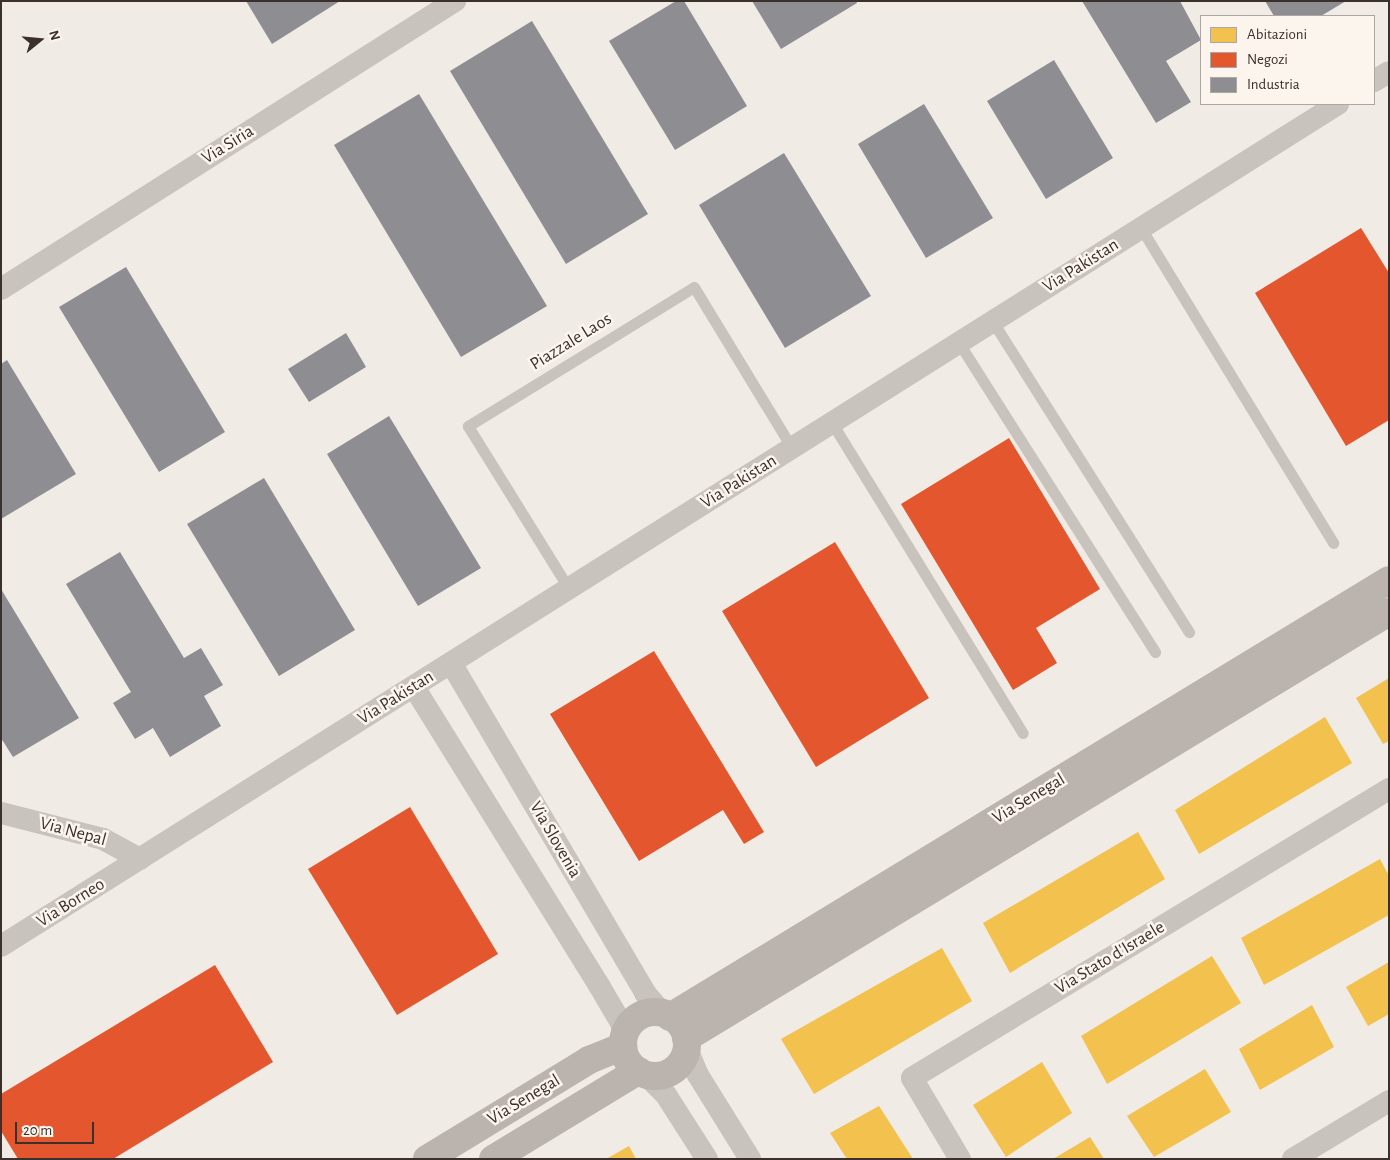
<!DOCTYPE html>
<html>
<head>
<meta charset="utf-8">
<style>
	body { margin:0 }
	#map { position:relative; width:1390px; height:1160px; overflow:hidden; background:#f0ebe5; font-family:"Alegreya Sans",sans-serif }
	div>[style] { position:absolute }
	.homes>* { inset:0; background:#f2c14e }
	.shops>* { inset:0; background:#e4572e }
	.industry>* { inset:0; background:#8d8d92 }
	.lane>* { height:11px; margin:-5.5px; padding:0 5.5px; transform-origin:5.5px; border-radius:5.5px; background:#c9c3be }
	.street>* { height:22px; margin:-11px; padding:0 11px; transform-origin:11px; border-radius:11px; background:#c9c3be }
	.secondary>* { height:28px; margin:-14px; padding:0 14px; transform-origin:14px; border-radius:14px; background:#bab3ae }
	.secondary>.ring { margin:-14px; padding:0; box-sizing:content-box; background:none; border:28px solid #bab3ae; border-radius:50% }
	span { translate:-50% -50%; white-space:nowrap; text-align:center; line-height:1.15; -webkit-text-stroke:5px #fbf5ee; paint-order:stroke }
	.street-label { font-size:18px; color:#3b302b }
	.frame { position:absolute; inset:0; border:2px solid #3b302b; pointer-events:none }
	.legend { position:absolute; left:1200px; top:15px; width:175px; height:90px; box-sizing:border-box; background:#fbf5ee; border:1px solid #aea6a0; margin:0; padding:6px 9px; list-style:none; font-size:15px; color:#3b302b }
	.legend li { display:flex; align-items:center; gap:10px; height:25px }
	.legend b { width:25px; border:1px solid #aea6a0 }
	.north { position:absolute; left:15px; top:15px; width:50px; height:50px; -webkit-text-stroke:4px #fbf5ee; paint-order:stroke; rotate:73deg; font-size:14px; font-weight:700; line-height:20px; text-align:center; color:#3b302b }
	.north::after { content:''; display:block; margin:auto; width:18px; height:22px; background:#3b302b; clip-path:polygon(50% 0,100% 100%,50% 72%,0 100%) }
	.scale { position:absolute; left:15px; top:1122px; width:79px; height:22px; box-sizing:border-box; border:2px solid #3b302b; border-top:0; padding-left:6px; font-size:15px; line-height:18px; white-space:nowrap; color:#3b302b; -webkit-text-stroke:4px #fbf5ee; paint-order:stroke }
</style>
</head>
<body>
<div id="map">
	<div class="homes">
		<div style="clip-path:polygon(1389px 678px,1389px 741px,1383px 744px,1356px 698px)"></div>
		<div style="clip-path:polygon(1325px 717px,1352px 763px,1199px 854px,1175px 810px)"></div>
		<div style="clip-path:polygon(1138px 832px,1165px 879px,1010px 973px,983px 923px)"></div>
		<div style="clip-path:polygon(1380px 859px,1389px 876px,1389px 915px,1264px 985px,1241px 938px)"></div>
		<div style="clip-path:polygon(942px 948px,972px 1001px,814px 1094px,781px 1039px)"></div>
		<div style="clip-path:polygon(1212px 956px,1241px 1003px,1107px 1084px,1081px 1036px)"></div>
		<div style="clip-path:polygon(1389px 962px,1389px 1014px,1368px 1026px,1346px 987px)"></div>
		<div style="clip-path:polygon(1312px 1005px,1334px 1047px,1260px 1090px,1239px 1049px)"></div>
		<div style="clip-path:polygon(1042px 1062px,1072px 1113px,1006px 1157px,973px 1105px)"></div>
		<div style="clip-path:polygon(1205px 1069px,1231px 1112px,1154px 1157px,1127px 1116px)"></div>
		<div style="clip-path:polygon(879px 1106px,913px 1159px,847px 1159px,830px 1133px)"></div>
		<div style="clip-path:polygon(1090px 1137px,1104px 1159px,1053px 1159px)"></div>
		<div style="clip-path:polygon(629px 1146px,636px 1159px,606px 1159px)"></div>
	</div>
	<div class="shops">
		<div style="clip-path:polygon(1361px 228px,1389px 273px,1389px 420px,1346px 446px,1255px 293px)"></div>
		<div style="clip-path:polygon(1009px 438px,1100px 589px,1036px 628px,1057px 663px,1013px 690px,901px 504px)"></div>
		<div style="clip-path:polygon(835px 542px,929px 698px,816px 767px,722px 611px)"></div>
		<div style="clip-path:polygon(654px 651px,764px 832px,744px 844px,723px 810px,639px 861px,550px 714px)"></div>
		<div style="clip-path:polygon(410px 807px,498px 954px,397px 1015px,308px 869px)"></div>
		<div style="clip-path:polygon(215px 965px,273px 1062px,113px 1159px,18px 1159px,1px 1131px,1px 1094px)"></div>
	</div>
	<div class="industry">
		<div style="clip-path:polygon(246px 1px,340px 1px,272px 44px)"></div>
		<div style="clip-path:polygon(676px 1px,684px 1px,747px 106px,675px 150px,609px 41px)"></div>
		<div style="clip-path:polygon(752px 1px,856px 1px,857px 3px,781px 49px)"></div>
		<div style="clip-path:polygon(1082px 1px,1180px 1px,1201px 40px,1166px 61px,1191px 102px,1156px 123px)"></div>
		<div style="clip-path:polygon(1265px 1px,1346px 1px,1321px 16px,1274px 16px)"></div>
		<div style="clip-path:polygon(532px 21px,648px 214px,566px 264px,450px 71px)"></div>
		<div style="clip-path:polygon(1054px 60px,1113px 158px,1046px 199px,987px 101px)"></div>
		<div style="clip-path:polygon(419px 94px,547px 306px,461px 357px,334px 145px)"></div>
		<div style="clip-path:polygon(924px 104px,993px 218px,926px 258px,858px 144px)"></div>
		<div style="clip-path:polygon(784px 153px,871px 296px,785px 348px,699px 205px)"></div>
		<div style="clip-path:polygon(126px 267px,225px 432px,159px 472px,59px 307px)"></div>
		<div style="clip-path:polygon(346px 333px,366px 367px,309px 402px,288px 369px)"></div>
		<div style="clip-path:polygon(7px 360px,76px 474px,1px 519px,1px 364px)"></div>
		<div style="clip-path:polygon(389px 416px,481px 568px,418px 606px,327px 454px)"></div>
		<div style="clip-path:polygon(264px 478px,355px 630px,279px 676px,187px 524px)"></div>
		<div style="clip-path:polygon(120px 552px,184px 658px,201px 648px,223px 685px,204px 696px,221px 726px,170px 757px,153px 728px,135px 739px,113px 703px,131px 692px,66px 584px)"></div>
		<div style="clip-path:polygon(1px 589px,79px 718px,13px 757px,1px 738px)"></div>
	</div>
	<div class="lane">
		<div style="left:1141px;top:228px;width:369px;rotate:58.6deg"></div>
		<div style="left:993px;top:322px;width:367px;rotate:57.7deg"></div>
		<div style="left:959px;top:343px;width:366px;rotate:57.6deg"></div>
		<div style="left:832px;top:423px;width:364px;rotate:58.4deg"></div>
		<div style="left:569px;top:589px;width:192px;rotate:-121.8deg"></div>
		<div style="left:468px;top:426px;width:265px;rotate:-31.6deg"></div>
		<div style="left:694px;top:287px;width:188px;rotate:58.7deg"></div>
	</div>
	<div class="street">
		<div style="left:1374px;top:81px;width:17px;rotate:-31deg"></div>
		<div style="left:1px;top:289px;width:538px;rotate:-32.39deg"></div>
		<div style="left:451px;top:663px;width:383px;rotate:59.5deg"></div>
		<div style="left:645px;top:993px;width:28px;rotate:49deg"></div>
		<div style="left:414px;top:687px;width:353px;rotate:58.2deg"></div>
		<div style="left:600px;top:987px;width:42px;rotate:59.7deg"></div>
		<div style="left:621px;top:1023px;width:12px;rotate:76deg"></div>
		<div style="left:1px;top:813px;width:105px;rotate:14.3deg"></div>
		<div style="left:103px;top:839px;width:42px;rotate:28.4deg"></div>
		<div style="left:1px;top:946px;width:1580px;rotate:-32.2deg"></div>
		<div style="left:686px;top:1046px;width:31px;rotate:68deg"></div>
		<div style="left:698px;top:1075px;width:99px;rotate:58.2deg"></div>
		<div style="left:646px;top:1075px;width:28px;rotate:45deg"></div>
		<div style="left:666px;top:1095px;width:76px;rotate:57.4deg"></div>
		<div style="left:960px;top:1159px;width:94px;rotate:-120.7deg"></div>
		<div style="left:912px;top:1078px;width:558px;rotate:-31.21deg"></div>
		<div style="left:1293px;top:1159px;width:112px;rotate:-31.1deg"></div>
	</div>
	<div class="secondary">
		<div class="ring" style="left:623px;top:1012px;width:36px;height:36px"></div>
		<div style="left:670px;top:1017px;width:841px;rotate:-31.29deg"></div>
		<div style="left:686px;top:1038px;width:822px;rotate:-31.21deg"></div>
		<div style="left:427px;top:1159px;width:190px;rotate:-31.4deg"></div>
		<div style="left:589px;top:1060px;width:37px;rotate:-22deg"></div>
		<div style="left:493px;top:1159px;width:170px;rotate:-31.3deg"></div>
	</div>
	<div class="street-label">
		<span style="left:228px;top:145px;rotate:-32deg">Via Siria</span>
		<span style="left:1081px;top:266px;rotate:-32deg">Via Pakistan</span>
		<span style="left:571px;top:342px;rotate:-32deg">Piazzale Laos</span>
		<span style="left:739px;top:482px;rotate:-32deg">Via Pakistan</span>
		<span style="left:396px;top:698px;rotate:-32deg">Via Pakistan</span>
		<span style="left:1029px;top:799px;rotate:-31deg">Via Senegal</span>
		<span style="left:73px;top:832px;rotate:15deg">Via Nepal</span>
		<span style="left:555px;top:840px;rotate:60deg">Via Slovenia</span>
		<span style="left:71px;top:903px;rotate:-32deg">Via Borneo</span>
		<span style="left:1110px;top:958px;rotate:-31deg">Via Stato d'Israele</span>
		<span style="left:524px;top:1100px;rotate:-31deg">Via Senegal</span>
	</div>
	<div class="frame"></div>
	<ul class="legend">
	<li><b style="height:14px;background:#f2c14e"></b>Abitazioni</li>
	<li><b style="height:14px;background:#e4572e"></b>Negozi</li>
	<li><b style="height:14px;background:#8d8d92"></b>Industria</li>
	</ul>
	<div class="north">N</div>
	<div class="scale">20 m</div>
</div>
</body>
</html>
